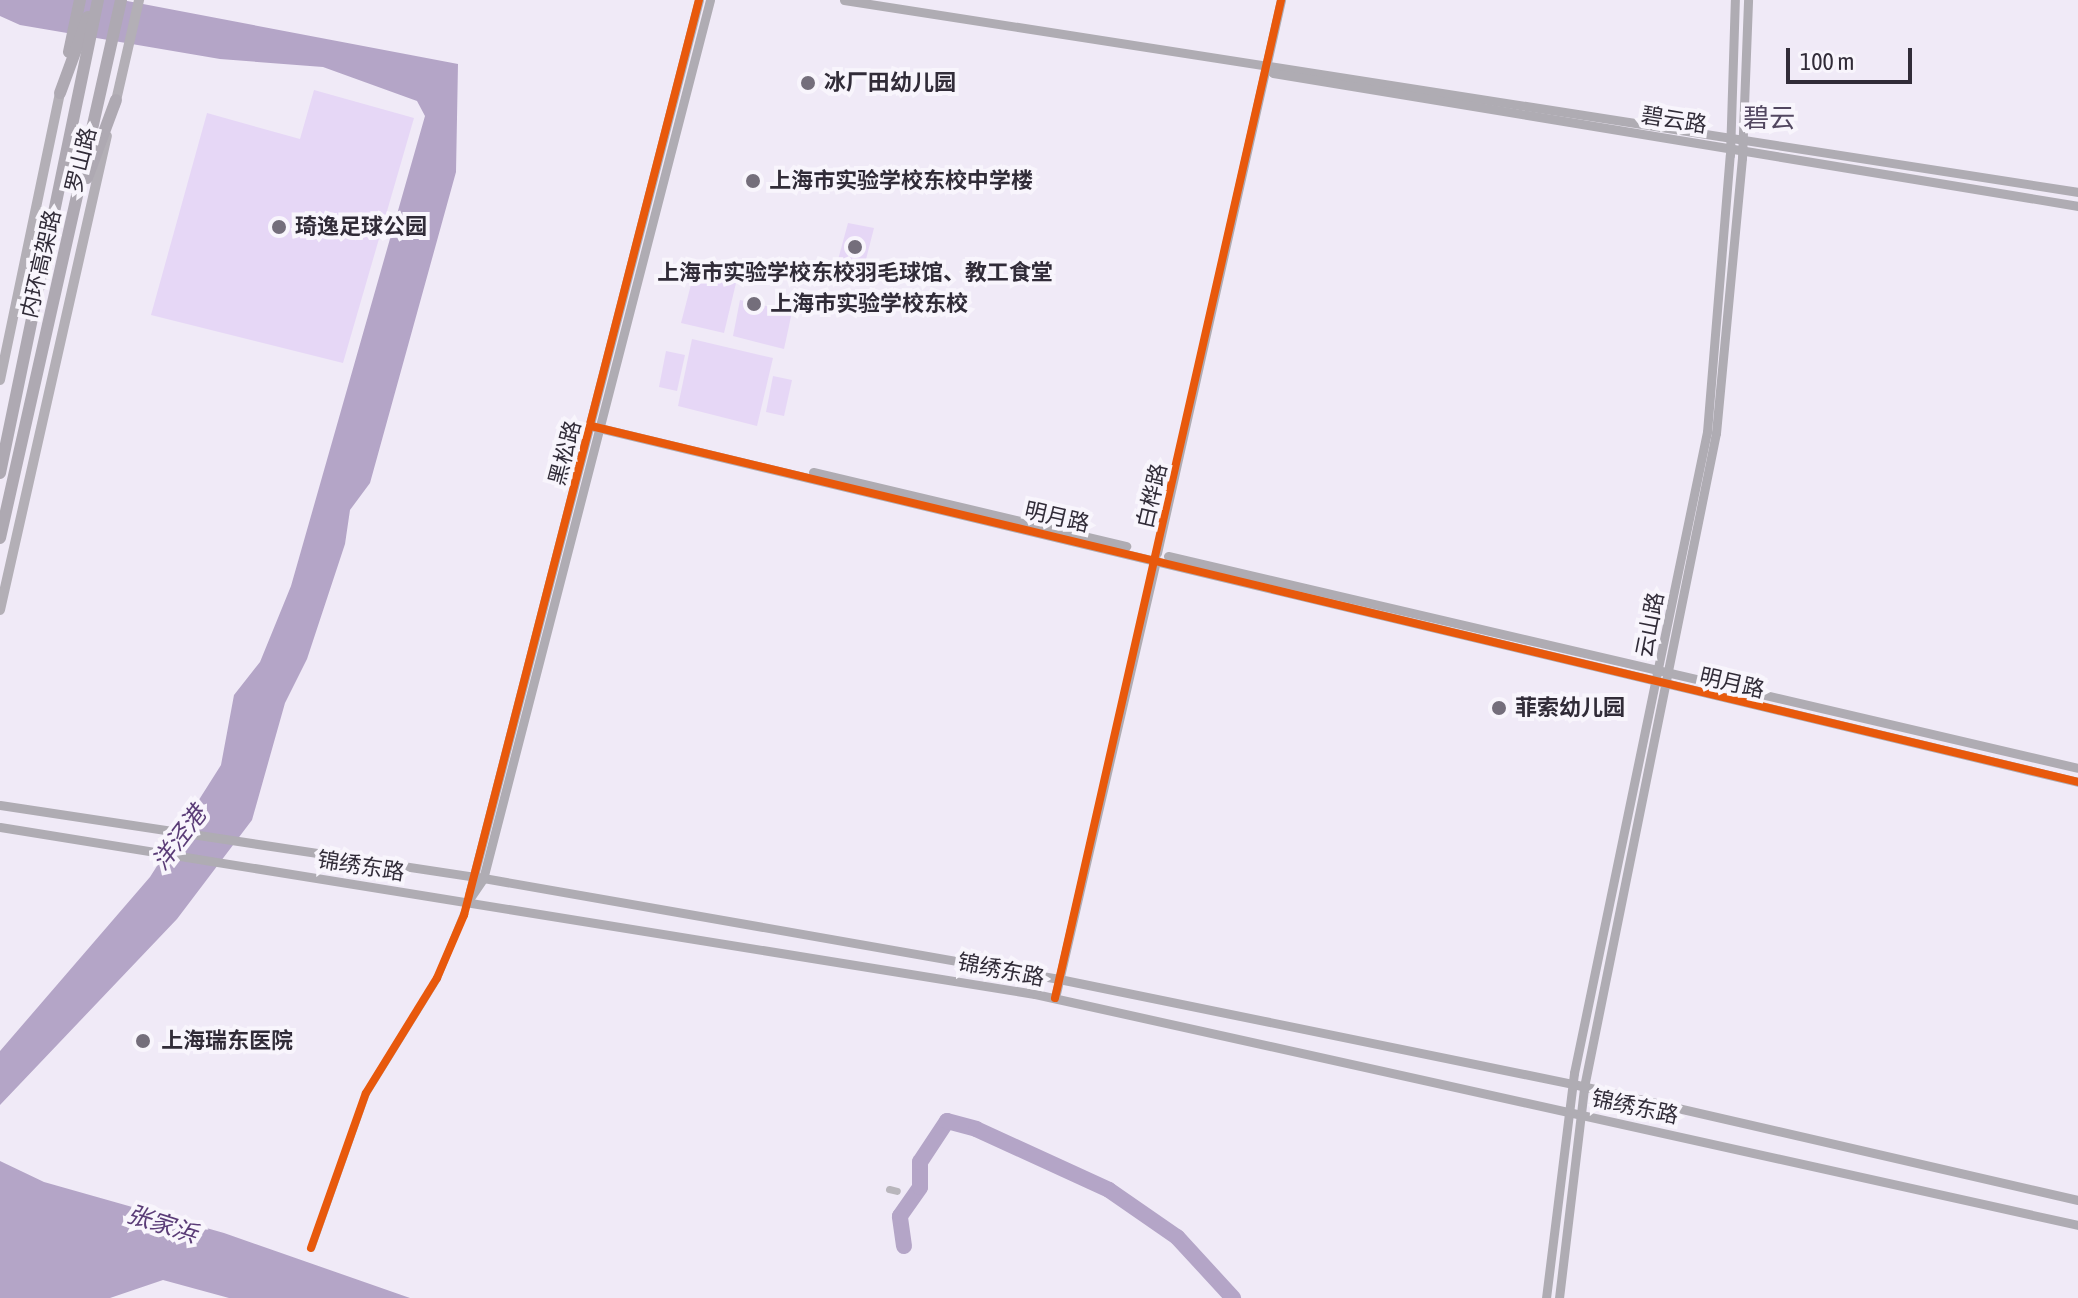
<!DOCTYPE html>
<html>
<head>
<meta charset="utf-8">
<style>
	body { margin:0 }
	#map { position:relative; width:2078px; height:1298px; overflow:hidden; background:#f0eaf7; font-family:"Asap Condensed","Noto Sans SC",sans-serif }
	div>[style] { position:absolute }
	.green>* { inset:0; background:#e6d7f6 }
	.water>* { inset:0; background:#b4a5c7 }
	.river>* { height:16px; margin:-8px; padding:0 8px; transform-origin:8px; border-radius:8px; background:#b4a5c7 }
	.street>* { height:7px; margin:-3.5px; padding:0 3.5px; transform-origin:3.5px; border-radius:3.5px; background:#b9b6bc }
	.secondary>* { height:9px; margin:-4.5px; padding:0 4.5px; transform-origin:4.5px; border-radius:4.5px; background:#afacb3 }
	.primary>* { height:10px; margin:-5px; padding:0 5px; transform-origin:5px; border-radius:5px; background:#b3afb6 }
	.highway>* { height:12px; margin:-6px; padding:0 6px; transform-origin:6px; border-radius:6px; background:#aea9b2 }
	.cycleway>* { height:8px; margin:-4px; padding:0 4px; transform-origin:4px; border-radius:4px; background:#e8590c }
	.dots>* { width:22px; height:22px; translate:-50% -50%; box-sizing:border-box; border:4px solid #f8f5fc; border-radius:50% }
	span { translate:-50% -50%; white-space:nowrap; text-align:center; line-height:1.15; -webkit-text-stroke:8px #f8f5fc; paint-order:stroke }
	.poi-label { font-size:22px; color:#312c38; font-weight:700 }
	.left { translate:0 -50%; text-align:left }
	.street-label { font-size:22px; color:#312c38 }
	.water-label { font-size:24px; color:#5a3c77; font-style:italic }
	.quarter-label { font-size:26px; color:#524760 }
	.scale { position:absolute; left:1786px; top:48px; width:126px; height:36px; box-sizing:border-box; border:4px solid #312c38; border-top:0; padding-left:10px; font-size:24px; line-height:28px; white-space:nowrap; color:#312c38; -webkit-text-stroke:6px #f8f5fc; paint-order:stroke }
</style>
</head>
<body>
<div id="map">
	<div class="green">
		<div style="clip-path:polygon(314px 90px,414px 118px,343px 363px,151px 315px,207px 113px,300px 139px)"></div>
		<div style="clip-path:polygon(848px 223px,874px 228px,861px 279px,854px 282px,845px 282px,836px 267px)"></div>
		<div style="clip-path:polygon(695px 269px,737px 279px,724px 333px,681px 323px)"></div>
		<div style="clip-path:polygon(740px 300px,792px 312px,784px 349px,733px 336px)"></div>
		<div style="clip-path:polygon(692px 339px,773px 358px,757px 426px,678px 406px)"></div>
		<div style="clip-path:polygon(666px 351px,685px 355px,677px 391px,659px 387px)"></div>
		<div style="clip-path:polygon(773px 376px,792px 380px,784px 416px,766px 412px)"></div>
	</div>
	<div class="water">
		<div style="clip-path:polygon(0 0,122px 0,458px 64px,456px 172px,370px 483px,350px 510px,345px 544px,307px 659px,285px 703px,252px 820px,177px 919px,0 1105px,0 1051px,150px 877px,221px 765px,234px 695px,260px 662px,291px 586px,425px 116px,417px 101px,323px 67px,220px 59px,20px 25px,0 16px)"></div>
		<div style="clip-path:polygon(0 1161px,44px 1182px,224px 1233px,410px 1298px,229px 1298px,163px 1280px,110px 1298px,0 1298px)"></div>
	</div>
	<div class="river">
		<div style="left:904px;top:1246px;width:30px;rotate:-98deg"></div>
		<div style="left:900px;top:1216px;width:35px;rotate:-55deg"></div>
		<div style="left:920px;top:1187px;width:25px;rotate:-90deg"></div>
		<div style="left:920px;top:1162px;width:49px;rotate:-56.6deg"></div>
		<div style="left:947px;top:1121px;width:30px;rotate:15deg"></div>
		<div style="left:976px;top:1129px;width:146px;rotate:24.6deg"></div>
		<div style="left:1109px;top:1190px;width:83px;rotate:34.7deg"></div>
		<div style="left:1177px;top:1237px;width:83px;rotate:47.4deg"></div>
	</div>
	<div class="street">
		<div style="left:889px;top:1189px;width:8px;rotate:14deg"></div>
		<div style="left:311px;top:1248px;width:164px;rotate:-70.5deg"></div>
		<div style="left:366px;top:1093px;width:135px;rotate:-58.3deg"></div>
		<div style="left:437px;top:978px;width:83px;rotate:-68.1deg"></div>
	</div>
	<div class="secondary">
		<div style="left:844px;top:0;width:1249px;rotate:8.84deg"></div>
		<div style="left:1267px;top:66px;width:9px;rotate:49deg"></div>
		<div style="left:1273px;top:73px;width:816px;rotate:9.38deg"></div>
		<div style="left:591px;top:426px;width:1529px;rotate:13.46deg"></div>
		<div style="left:813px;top:472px;width:322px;rotate:13.3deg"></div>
		<div style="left:1157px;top:553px;width:567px;rotate:-77.36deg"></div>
		<div style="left:1168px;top:556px;width:934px;rotate:13.11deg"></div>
		<div style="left:0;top:805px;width:477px;rotate:8.6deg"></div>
		<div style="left:472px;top:876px;width:596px;rotate:9.95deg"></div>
		<div style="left:1059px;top:979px;width:525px;rotate:11.55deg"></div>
		<div style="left:1573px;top:1084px;width:518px;rotate:12.94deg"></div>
		<div style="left:0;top:827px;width:1048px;rotate:9.17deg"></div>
		<div style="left:1035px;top:994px;width:1068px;rotate:12.49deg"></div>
		<div style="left:469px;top:895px;width:924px;rotate:-75.59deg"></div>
		<div style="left:468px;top:901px;width:27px;rotate:-56deg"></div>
		<div style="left:483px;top:879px;width:908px;rotate:-75.52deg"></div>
		<div style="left:1055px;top:998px;width:450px;rotate:-77deg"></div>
		<div style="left:1546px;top:1298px;width:227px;rotate:-82.9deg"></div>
		<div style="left:1574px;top:1073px;width:655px;rotate:-78.28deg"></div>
		<div style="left:1707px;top:432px;width:278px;rotate:-85.3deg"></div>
		<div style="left:1730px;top:155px;width:155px;rotate:-88.2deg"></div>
		<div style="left:1559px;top:1298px;width:212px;rotate:-83.2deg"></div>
		<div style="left:1584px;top:1087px;width:667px;rotate:-78.59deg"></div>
		<div style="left:1716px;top:433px;width:276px;rotate:-84.6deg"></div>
		<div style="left:1742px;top:158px;width:158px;rotate:-87.8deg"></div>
	</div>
	<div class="primary">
		<div style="left:115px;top:105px;width:108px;rotate:-77.1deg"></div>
		<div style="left:0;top:380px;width:293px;rotate:-78.2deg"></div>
		<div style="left:0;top:610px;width:486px;rotate:-77.3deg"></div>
	</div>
	<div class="highway">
		<div style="left:69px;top:52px;width:53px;rotate:-78.1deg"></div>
		<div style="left:60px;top:93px;width:81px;rotate:-69.8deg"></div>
		<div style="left:87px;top:178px;width:83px;rotate:-69.6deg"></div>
		<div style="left:0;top:473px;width:483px;rotate:-78.3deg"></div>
		<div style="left:0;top:538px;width:551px;rotate:-77.32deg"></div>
	</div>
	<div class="cycleway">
		<div style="left:591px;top:426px;width:1529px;rotate:13.46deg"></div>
		<div style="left:1055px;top:998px;width:1023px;rotate:-77.24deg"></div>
		<div style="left:311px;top:1248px;width:164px;rotate:-70.5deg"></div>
		<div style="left:366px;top:1093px;width:135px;rotate:-58.3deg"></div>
		<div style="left:437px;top:978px;width:69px;rotate:-66.8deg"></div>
		<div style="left:464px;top:915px;width:945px;rotate:-75.6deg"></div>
	</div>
	<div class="dots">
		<div style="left:808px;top:83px;background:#746e7b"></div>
		<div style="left:753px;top:181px;background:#746e7b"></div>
		<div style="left:279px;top:227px;background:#746e7b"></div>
		<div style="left:855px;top:247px;background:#746e7b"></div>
		<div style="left:754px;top:304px;background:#746e7b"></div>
		<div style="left:1499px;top:708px;background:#746e7b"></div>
		<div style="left:143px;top:1041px;background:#746e7b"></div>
	</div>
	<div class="poi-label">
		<span class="left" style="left:824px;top:83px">冰厂田幼儿园</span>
		<span class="left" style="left:769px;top:181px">上海市实验学校东校中学楼</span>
		<span class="left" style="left:295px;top:227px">琦逸足球公园</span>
		<span style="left:855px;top:273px">上海市实验学校东校羽毛球馆、教工食堂</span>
		<span class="left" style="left:770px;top:304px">上海市实验学校东校</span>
		<span class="left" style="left:1515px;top:708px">菲索幼儿园</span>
		<span class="left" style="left:161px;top:1041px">上海瑞东医院</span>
	</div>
	<div class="street-label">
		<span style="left:1674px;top:120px;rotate:9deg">碧云路</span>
		<span style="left:81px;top:160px;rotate:-76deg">罗山路</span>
		<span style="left:41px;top:264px;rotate:-77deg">内环高架路</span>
		<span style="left:565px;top:453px;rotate:-75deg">黑松路</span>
		<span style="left:1152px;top:496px;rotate:-77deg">白桦路</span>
		<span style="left:1057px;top:517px;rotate:13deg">明月路</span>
		<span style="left:1650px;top:625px;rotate:-79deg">云山路</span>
		<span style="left:1732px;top:683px;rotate:13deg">明月路</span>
		<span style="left:361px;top:866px;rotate:9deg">锦绣东路</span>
		<span style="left:1001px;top:970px;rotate:11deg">锦绣东路</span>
		<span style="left:1635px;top:1107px;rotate:12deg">锦绣东路</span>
	</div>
	<div class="water-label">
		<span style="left:179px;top:838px;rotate:-53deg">洋泾港</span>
		<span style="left:162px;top:1224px;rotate:18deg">张家浜</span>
	</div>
	<div class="quarter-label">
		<span style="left:1769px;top:119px">碧云</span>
	</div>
	<div class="scale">100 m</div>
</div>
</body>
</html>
